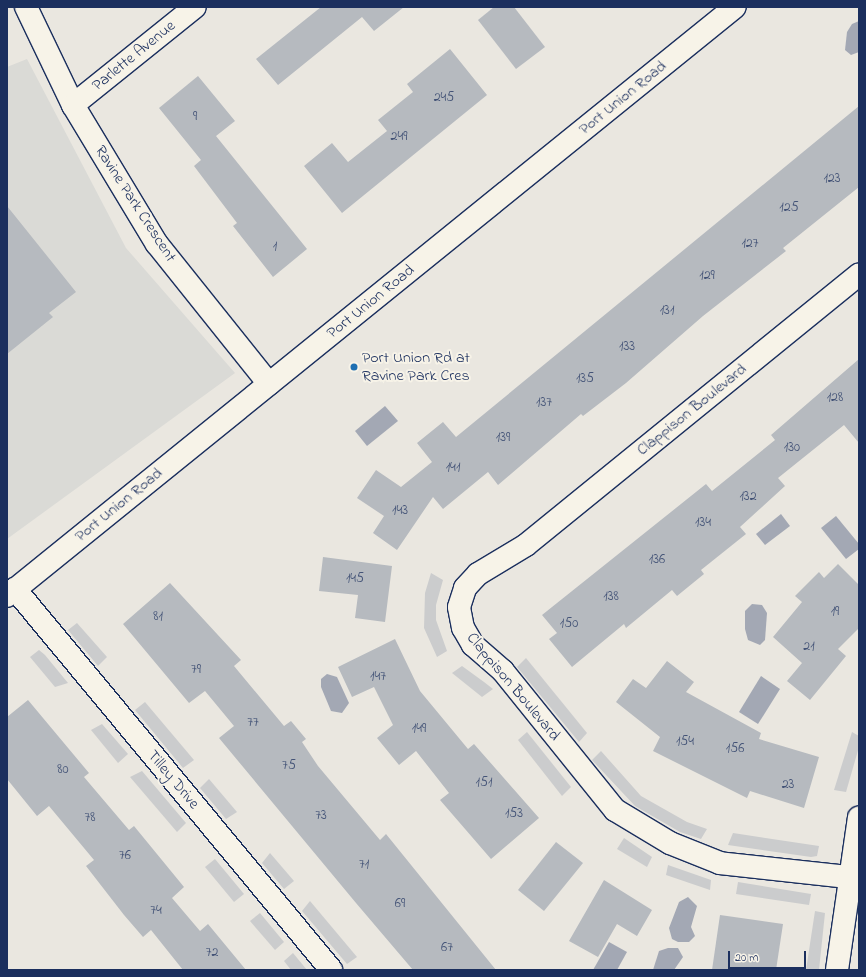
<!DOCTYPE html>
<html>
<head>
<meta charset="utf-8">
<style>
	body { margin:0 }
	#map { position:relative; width:866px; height:977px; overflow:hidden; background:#eae7e0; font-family:"Indie Flower",sans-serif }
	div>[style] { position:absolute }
	.built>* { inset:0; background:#dadad6 }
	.green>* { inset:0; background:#cbcccd }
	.water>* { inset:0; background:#a3a8b4 }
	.building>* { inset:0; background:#b6babf }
	.roads { filter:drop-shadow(1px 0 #1b2f5e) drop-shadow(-1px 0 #1b2f5e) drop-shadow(0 1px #1b2f5e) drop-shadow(0 -1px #1b2f5e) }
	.minor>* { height:22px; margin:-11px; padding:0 11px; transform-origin:11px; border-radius:11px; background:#f7f3e8 }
	.major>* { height:22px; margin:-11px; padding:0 11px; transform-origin:11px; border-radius:11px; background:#f7f3e8 }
	.dots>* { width:11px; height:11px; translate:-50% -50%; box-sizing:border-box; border:2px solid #f7f3e8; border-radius:50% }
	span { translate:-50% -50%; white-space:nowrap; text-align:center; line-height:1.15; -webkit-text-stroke:4px #f7f3e8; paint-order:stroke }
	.number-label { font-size:14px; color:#425276 }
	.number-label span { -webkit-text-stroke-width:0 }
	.street-label { font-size:16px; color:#1b2f5e }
	.poi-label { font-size:16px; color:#1b2f5e }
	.left { translate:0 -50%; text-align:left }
	.frame { position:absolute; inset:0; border:8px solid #1b2f5e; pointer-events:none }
	.scale { position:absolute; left:728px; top:951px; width:78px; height:18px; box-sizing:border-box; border:2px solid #1b2f5e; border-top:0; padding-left:5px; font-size:12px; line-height:14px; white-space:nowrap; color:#1b2f5e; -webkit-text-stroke:3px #f7f3e8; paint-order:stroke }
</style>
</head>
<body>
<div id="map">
	<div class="built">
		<div style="clip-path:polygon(27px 59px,126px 248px,235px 373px,7px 539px,7px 67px)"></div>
	</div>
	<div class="green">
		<div style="clip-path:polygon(431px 573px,443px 580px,436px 605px,436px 620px,447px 651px,437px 657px,424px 628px,425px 593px)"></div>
		<div style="clip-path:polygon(77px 623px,107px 657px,98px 666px,68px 630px)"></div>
		<div style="clip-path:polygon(39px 650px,45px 655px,68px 683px,55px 687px,30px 657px)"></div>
		<div style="clip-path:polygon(526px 658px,587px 733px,579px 742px,517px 667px)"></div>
		<div style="clip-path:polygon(462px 666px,484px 682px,493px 689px,482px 697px,452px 673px)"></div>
		<div style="clip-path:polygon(145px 702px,194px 760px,183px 768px,135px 710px)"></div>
		<div style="clip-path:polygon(102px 724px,128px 754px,118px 763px,91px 730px)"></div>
		<div style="clip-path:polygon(527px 732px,571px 787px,562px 796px,518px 740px)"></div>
		<div style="clip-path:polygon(852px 732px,859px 736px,859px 747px,846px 792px,834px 790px)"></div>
		<div style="clip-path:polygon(601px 751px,641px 796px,687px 822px,707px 829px,701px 839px,680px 832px,635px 806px,592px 760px)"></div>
		<div style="clip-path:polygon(142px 771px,186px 823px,177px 832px,130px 777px)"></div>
		<div style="clip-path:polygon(209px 779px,237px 812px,226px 819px,200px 788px)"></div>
		<div style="clip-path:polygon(733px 833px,819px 846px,817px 856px,811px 857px,728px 845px)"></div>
		<div style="clip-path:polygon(624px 838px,652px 857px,647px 867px,617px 849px)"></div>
		<div style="clip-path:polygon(270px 853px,294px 881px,284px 889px,262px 863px)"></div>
		<div style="clip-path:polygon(215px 859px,244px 894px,234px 902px,205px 867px)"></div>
		<div style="clip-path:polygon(668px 865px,711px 880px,710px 890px,666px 875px)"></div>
		<div style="clip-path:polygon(738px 882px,811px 894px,809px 905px,736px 894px)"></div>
		<div style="clip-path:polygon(310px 901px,357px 957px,347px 964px,302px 911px)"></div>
		<div style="clip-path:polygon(815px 911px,825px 913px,819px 970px,806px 970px)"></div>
		<div style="clip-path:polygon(260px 913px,284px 942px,275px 950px,250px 921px)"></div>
		<div style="clip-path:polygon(293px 953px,307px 970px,291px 970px,284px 961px)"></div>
	</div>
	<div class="water">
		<div style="clip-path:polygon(859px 21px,859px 52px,851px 55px,845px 50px,847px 32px,852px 24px)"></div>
		<div style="clip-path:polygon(385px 406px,398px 421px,367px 446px,355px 431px)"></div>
		<div style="clip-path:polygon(781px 514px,790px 526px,765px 545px,756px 534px)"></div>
		<div style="clip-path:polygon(836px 516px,859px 544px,859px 549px,846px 559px,821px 528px)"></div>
		<div style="clip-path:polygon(752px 604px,762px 605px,767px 613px,765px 640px,760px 645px,748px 640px,745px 629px,745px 611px)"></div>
		<div style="clip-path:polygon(327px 674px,337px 677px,349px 703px,342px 713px,331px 711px,321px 687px,321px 679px)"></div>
		<div style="clip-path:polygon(761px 676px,780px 689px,758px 724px,739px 712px)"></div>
		<div style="clip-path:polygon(688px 897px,697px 906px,691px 927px,695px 936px,689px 942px,678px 942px,672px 939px,669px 928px,679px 902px)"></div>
		<div style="clip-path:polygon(609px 942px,627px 952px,617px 970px,593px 970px)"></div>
		<div style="clip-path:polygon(668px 948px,678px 948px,683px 957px,674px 970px,653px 970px,659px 951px)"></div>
	</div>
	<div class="building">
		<div style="clip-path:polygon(321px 7px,404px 7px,374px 31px,362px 17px,278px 85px,256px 59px)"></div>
		<div style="clip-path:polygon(494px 7px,514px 7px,545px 47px,516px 69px,478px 20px)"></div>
		<div style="clip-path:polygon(450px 49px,487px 95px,342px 213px,304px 166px,332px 143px,348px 162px,387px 131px,378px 120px,413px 92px,407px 84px)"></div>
		<div style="clip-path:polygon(198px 76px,235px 121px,216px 136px,307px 249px,273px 277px,233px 226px,237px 223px,194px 166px,201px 160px,159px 108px)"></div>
		<div style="clip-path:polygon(859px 106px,859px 187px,783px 248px,786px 251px,703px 316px,626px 383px,583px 416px,581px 414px,498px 485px,488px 472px,443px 509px,433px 497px,397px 550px,373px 533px,384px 516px,357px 498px,376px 470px,401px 487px,432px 462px,417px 443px,443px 422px,456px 437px)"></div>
		<div style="clip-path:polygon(7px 206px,76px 292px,49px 313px,53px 317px,7px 354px)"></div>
		<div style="clip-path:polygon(859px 359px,859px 443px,844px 425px,778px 478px,785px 486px,740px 527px,746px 534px,701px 570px,704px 574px,677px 596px,672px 590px,626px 628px,624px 624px,572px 667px,549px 639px,557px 633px,542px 615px,706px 484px,712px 491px,775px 440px,771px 435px)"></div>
		<div style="clip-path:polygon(323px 557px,392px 566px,385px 622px,355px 618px,358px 595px,319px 591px)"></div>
		<div style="clip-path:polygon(838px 564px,859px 585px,859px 628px,838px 649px,846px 656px,810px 700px,787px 681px,802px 663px,773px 637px,802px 602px,795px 596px,819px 572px,824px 578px)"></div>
		<div style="clip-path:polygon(170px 583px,241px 660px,234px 666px,284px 726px,291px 721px,306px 739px,302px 742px,318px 766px,380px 840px,386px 834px,496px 970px,413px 970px,356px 903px,219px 738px,234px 726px,205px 691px,189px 703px,123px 624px)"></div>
		<div style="clip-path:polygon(395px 639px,420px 691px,468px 749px,474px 744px,539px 818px,491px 859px,440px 800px,449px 793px,416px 751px,399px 765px,377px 738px,393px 725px,374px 687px,352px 697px,338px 667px)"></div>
		<div style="clip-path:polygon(667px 661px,694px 682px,686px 692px,761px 733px,759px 739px,819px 757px,804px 808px,750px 791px,747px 798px,653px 751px,660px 737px,616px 702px,633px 679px,646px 688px)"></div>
		<div style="clip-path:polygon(28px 700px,89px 773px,84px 777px,129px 830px,134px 826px,184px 887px,172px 898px,200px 931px,208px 924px,246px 970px,183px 970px,151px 930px,143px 937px,124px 915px,86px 866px,94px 860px,49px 806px,37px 816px,7px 779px,7px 717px)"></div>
		<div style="clip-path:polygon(556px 842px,583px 863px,544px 911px,518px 890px)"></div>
		<div style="clip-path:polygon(604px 880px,652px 910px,637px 936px,617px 924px,598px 957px,569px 941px)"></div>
		<div style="clip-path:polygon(720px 915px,783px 924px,776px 970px,712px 970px)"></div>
	</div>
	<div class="roads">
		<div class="minor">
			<div style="left:26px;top:7px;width:109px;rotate:64.4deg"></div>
			<div style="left:73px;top:105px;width:162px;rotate:58.9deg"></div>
			<div style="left:157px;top:244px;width:179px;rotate:51.3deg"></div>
			<div style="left:73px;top:105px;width:156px;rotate:-38.8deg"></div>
			<div style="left:15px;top:589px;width:495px;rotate:50.3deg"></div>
			<div style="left:848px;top:877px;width:129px;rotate:-173.8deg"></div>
			<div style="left:720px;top:863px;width:54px;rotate:-158.2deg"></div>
			<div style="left:670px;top:843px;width:64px;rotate:-149deg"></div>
			<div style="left:615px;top:810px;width:179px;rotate:-128.9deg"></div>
			<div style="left:503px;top:671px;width:40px;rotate:-139deg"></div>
			<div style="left:473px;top:645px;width:20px;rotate:-120deg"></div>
			<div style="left:463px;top:628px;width:21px;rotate:-101deg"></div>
			<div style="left:459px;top:607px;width:20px;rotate:-72deg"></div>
			<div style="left:465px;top:588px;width:19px;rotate:-47deg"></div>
			<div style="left:478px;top:574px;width:56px;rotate:-31.1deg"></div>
			<div style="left:526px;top:545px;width:429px;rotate:-39.1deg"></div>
			<div style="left:837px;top:970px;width:154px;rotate:-81.8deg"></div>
		</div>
		<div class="major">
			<div style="left:7px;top:596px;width:936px;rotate:-38.98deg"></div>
		</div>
	</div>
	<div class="dots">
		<div style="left:354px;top:367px;background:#1f6fb2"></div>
	</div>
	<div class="number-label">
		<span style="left:444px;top:98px">245</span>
		<span style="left:195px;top:117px">9</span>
		<span style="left:399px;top:137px">249</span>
		<span style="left:832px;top:179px">123</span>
		<span style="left:789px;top:208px">125</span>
		<span style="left:750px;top:244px">127</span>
		<span style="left:275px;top:247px">1</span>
		<span style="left:707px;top:276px">129</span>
		<span style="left:667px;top:311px">131</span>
		<span style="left:627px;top:347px">133</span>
		<span style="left:585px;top:379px">135</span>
		<span style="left:835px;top:398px">128</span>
		<span style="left:544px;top:403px">137</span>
		<span style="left:503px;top:438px">139</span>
		<span style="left:792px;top:448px">130</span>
		<span style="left:453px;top:468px">141</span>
		<span style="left:748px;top:497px">132</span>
		<span style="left:400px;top:511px">143</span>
		<span style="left:703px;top:523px">134</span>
		<span style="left:657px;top:560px">136</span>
		<span style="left:355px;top:579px">145</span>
		<span style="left:611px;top:597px">138</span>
		<span style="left:835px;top:612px">19</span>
		<span style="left:158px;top:617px">81</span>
		<span style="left:569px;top:624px">150</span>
		<span style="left:809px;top:647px">21</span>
		<span style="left:196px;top:670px">79</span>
		<span style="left:378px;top:677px">147</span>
		<span style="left:253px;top:723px">77</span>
		<span style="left:419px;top:729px">149</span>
		<span style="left:685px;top:742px">154</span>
		<span style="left:735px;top:749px">156</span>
		<span style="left:289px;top:766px">75</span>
		<span style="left:63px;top:770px">80</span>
		<span style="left:484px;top:783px">151</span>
		<span style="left:788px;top:785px">23</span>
		<span style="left:514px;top:814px">153</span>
		<span style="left:321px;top:816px">73</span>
		<span style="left:90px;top:818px">78</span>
		<span style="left:125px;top:856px">76</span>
		<span style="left:364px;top:865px">71</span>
		<span style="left:400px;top:904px">69</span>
		<span style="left:156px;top:911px">74</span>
		<span style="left:447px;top:948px">67</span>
		<span style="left:212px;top:953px">72</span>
	</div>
	<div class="street-label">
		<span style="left:134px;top:56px;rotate:-39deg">Parlette Avenue</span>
		<span style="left:623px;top:98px;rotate:-39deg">Port Union Road</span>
		<span style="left:135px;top:204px;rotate:57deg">Ravine Park Crescent</span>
		<span style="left:371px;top:302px;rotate:-39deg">Port Union Road</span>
		<span style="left:692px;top:410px;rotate:-39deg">Clappison Boulevard</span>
		<span style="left:119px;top:505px;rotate:-39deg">Port Union Road</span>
		<span style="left:513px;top:687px;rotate:50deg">Clappison Boulevard</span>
		<span style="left:173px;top:780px;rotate:50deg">Tilley Drive</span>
	</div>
	<div class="poi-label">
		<span class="left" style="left:362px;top:367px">Port Union Rd at<br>Ravine Park Cres</span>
	</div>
	<div class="frame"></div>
	<div class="scale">20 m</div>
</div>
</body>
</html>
